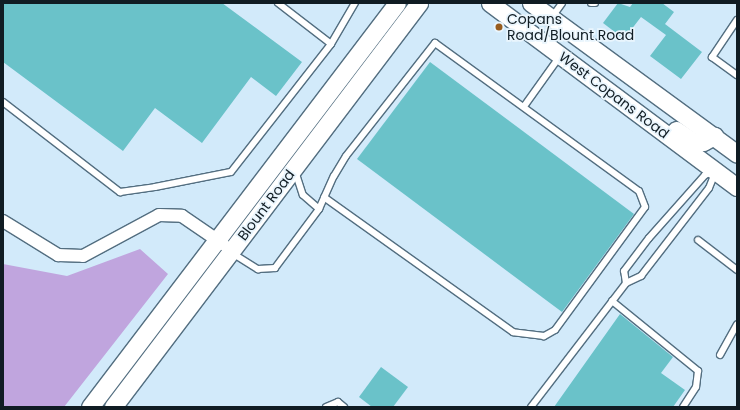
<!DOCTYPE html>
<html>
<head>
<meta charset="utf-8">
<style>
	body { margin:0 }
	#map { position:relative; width:740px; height:410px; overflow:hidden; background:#d2eafa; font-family:Poppins,sans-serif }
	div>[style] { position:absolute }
	.forest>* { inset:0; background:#c0a5de }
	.building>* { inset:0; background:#6ac2c9 }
	.roads { filter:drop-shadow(1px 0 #536e80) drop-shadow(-1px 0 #536e80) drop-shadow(0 1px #536e80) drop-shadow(0 -1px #536e80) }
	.lane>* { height:6px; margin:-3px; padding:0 3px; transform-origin:3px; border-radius:3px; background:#fff }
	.street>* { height:12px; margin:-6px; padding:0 6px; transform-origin:6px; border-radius:6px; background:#fff }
	.secondary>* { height:17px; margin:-8.5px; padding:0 8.5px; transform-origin:8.5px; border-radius:8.5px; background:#fff }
	.dots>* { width:11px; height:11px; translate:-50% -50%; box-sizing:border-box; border:2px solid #e9f5fd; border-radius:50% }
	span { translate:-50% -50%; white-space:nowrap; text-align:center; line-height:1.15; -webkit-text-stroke:3.5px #e9f5fd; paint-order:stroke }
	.poi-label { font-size:14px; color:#101c23 }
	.left { translate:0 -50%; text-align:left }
	.street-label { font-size:14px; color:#101c23 }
	.frame { position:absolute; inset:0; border:4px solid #101c23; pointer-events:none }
</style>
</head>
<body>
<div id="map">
	<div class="forest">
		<div style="clip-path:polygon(140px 249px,168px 274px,64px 407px,3px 407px,3px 264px,67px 276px)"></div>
	</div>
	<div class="building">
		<div style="clip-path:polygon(3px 3px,222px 3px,302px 62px,276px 96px,251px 77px,202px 143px,155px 108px,123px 151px,3px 62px)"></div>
		<div style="clip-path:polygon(618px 3px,630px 7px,633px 3px,662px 3px,674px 12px,665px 24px,702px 52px,681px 79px,650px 56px,666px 35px,641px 17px,624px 39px,603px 23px)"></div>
		<div style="clip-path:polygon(430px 62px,634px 214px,562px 312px,357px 159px)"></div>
		<div style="clip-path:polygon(620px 314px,673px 357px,661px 373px,685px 390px,673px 407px,554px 407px)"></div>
		<div style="clip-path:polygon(381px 367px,408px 387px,393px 407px,372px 407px,359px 397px)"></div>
	</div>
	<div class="roads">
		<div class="lane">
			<div style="left:278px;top:3px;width:67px;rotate:37.7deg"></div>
			<div style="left:331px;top:44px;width:48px;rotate:-59.7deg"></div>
			<div style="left:591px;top:3px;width:4px"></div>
			<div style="left:552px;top:17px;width:17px;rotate:-54deg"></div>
			<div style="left:737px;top:20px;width:45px;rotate:124deg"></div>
			<div style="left:712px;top:57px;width:31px;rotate:36deg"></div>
			<div style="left:3px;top:102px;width:148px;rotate:37.6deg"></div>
			<div style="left:120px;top:192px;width:35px;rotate:-8deg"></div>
			<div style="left:155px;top:187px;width:77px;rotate:-11.2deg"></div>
			<div style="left:231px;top:172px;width:162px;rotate:-52deg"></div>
			<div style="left:525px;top:105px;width:60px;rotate:-54.5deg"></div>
			<div style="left:295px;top:171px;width:25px;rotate:72deg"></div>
			<div style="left:303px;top:195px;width:21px;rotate:41deg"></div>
			<div style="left:698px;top:240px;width:49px;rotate:37.6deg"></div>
			<div style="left:232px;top:253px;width:31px;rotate:32deg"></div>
			<div style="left:258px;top:269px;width:17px;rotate:-3deg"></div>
			<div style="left:275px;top:268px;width:74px;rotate:-53.3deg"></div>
			<div style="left:319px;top:209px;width:36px;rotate:-66deg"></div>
			<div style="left:334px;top:176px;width:23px;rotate:-59deg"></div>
			<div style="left:346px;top:156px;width:144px;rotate:-51.8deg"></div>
			<div style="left:435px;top:43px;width:252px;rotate:36deg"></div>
			<div style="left:639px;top:191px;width:17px;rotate:69deg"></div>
			<div style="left:645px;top:207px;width:152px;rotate:126.2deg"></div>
			<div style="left:555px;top:330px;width:13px;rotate:151deg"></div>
			<div style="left:544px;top:336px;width:31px;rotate:-173deg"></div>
			<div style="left:513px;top:332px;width:232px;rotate:-144.5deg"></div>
			<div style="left:626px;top:283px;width:12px;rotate:-99deg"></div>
			<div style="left:624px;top:271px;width:41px;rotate:-52.9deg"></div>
			<div style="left:649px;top:238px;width:84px;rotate:-48.4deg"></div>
			<div style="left:705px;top:175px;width:9px;rotate:-21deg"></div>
			<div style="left:612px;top:301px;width:111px;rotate:39.1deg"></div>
			<div style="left:698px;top:371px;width:16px;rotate:97deg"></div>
			<div style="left:696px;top:387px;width:24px;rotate:123deg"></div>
			<div style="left:720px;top:355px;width:35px;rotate:-61deg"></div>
			<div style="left:326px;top:407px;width:13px;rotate:-23deg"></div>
			<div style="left:338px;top:402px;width:8px;rotate:40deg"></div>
			<div style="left:531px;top:407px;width:156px;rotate:-52.5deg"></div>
			<div style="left:626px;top:283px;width:17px;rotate:-25deg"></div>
			<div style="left:641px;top:276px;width:111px;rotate:-52.3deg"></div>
			<div style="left:709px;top:188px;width:16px;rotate:-68deg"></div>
		</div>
		<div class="street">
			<div style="left:3px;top:221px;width:65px;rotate:31.7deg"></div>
			<div style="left:58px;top:255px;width:25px;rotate:2deg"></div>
			<div style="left:83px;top:256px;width:86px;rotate:-28.3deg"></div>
			<div style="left:159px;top:215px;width:23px;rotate:2deg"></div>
			<div style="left:182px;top:216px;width:50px;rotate:34.3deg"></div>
		</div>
		<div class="secondary">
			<div style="left:490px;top:3px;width:308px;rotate:36.7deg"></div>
			<div style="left:531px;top:3px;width:255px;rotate:36.2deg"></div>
			<div style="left:676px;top:130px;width:22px;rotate:34deg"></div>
			<div style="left:694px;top:142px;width:9px"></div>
			<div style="left:703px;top:142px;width:13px;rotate:-29deg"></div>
			<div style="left:90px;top:407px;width:507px;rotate:-52.77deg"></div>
			<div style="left:113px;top:407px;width:507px;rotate:-52.86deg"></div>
		</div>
	</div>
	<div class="dots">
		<div style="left:499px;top:27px;background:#985c1e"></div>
	</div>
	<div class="poi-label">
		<span class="left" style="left:507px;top:27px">Copans<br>Road/Blount Road</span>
	</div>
	<div class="street-label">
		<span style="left:614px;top:95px;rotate:37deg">West Copans Road</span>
		<span style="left:266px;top:205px;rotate:-53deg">Blount Road</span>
	</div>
	<div class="frame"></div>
</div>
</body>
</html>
